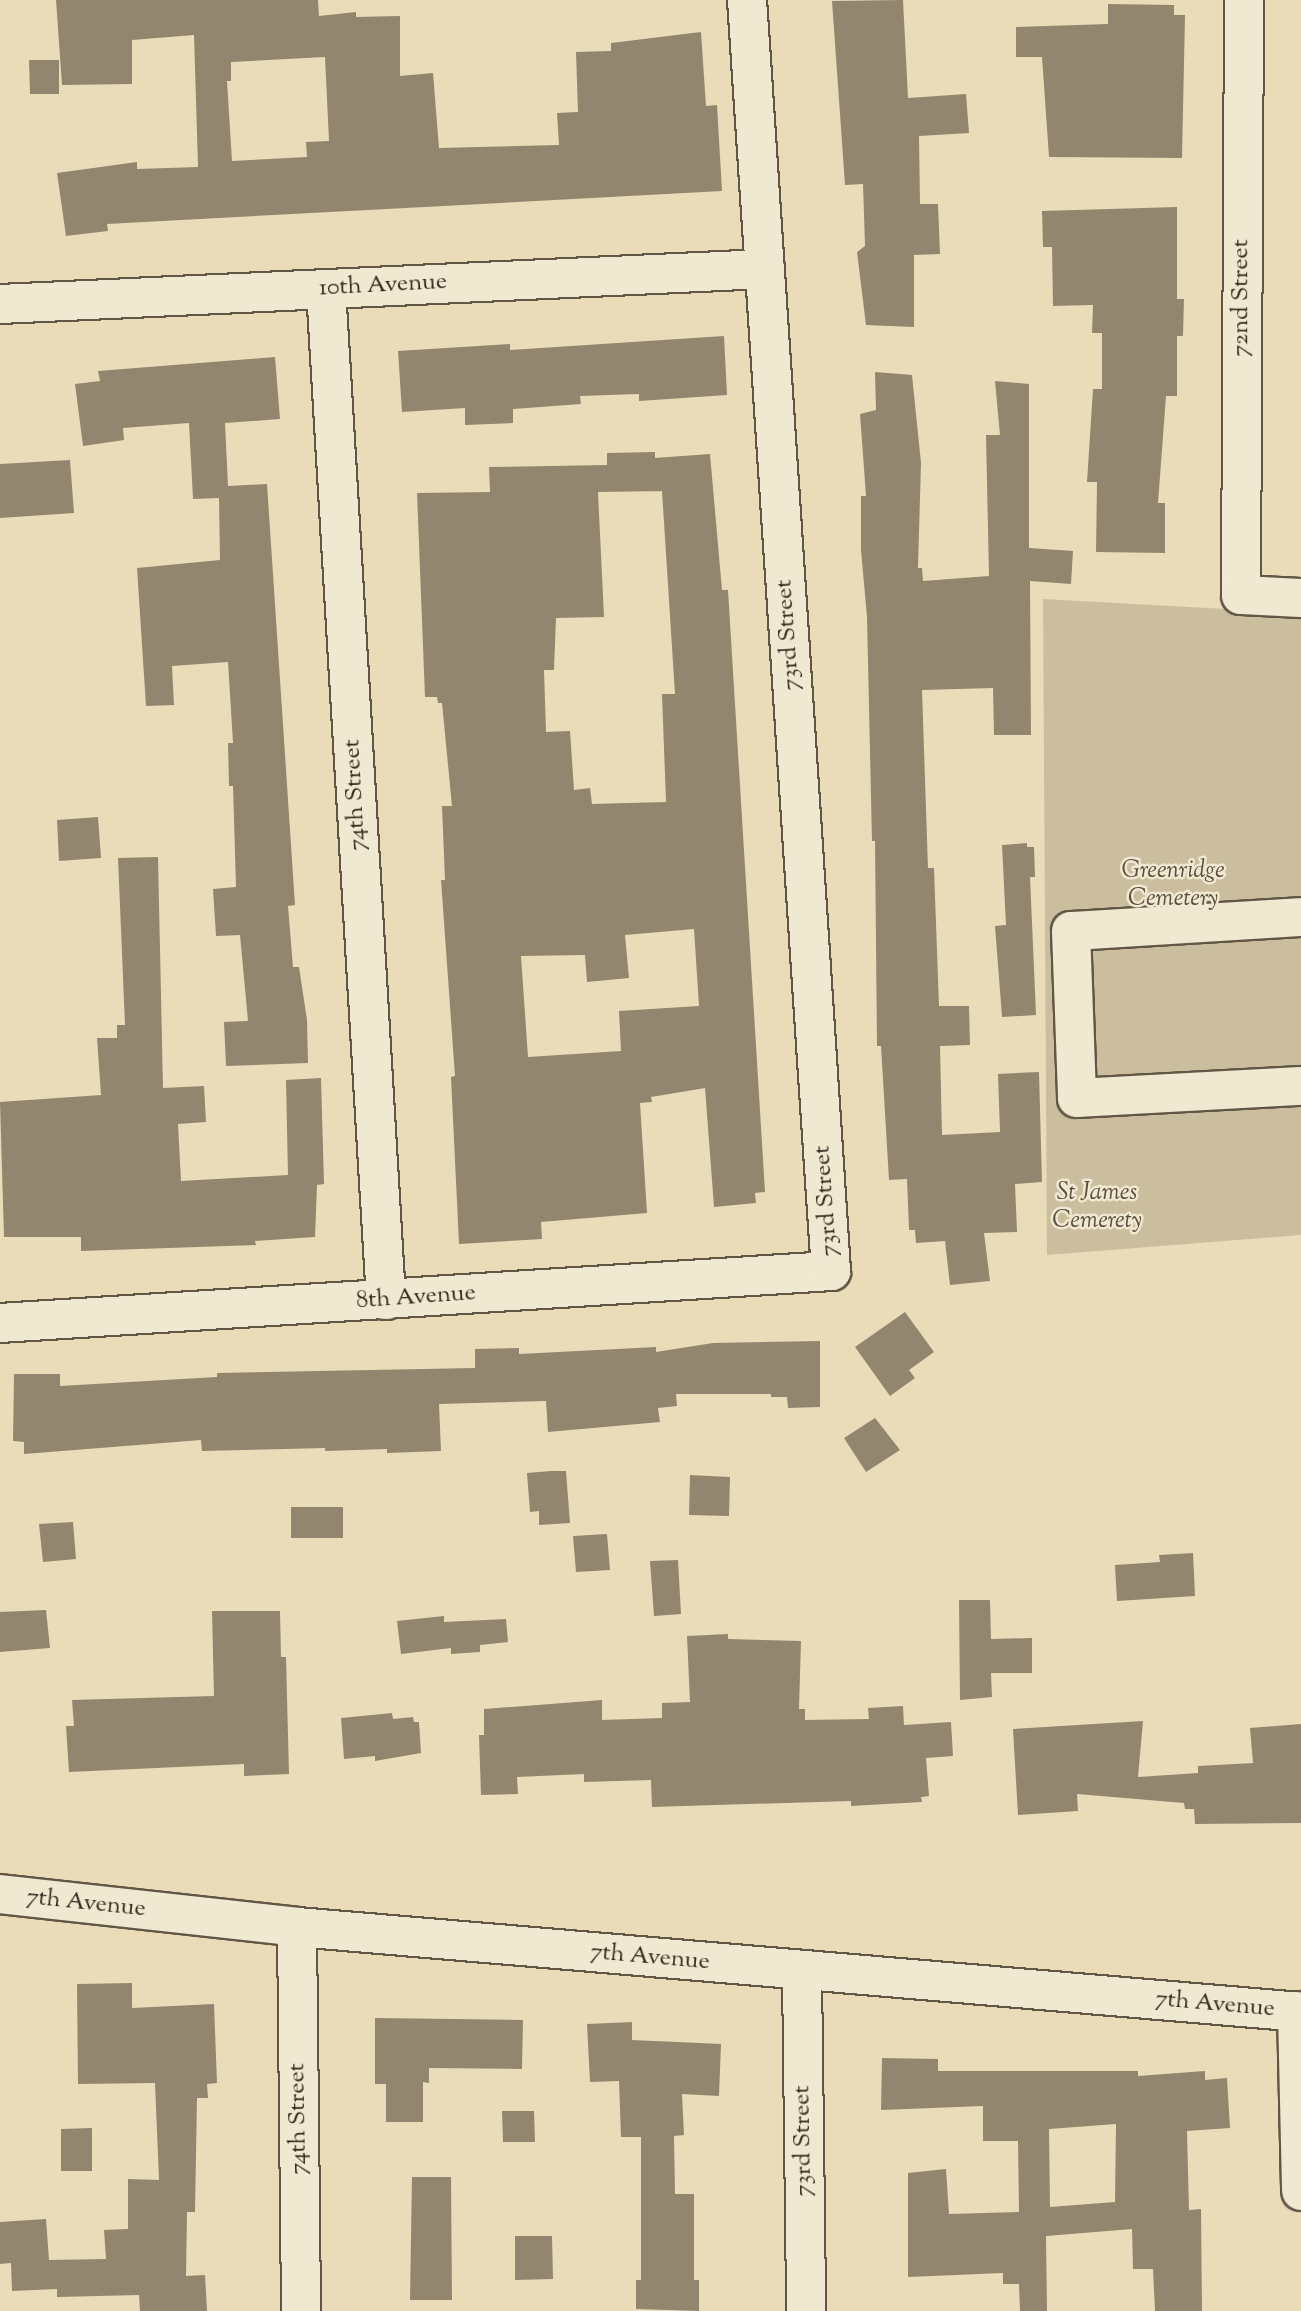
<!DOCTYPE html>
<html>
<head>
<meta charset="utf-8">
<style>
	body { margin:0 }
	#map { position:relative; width:1301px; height:2311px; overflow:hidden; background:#eadcb9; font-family:"Sorts Mill Goudy",serif }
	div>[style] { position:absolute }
	.green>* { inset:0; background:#cbbe9f }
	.building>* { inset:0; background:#93866f }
	.roads { filter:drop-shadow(2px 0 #625645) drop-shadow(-2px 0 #625645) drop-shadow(0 2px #625645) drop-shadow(0 -2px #625645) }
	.minor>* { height:38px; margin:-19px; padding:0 19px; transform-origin:19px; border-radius:19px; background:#f1e8d2 }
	span { translate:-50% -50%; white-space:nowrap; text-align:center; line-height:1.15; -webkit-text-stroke:5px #f1e8d2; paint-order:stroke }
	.street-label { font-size:24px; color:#34291e }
	.park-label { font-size:24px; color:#5a4e3e; font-style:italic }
</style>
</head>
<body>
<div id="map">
	<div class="green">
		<div style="clip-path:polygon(1043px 599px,1301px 613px,1301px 1235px,1047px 1255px)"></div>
	</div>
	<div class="building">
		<div style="clip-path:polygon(evenodd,56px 0,318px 0,319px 16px,356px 12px,356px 17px,400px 16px,400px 76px,433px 73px,439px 148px,559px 145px,557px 113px,578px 112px,576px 52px,611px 51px,611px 43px,701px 32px,706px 106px,717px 105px,722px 191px,107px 224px,108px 231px,66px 236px,57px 173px,137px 162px,137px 169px,198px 167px,194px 35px,132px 40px,132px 84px,62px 85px,56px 0,325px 57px,329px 141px,306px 142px,307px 157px,232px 161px,227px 81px,231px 81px,231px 62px,325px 57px)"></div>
		<div style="clip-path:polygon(903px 0,908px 98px,966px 94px,969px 133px,919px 136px,920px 204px,938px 204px,940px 254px,914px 255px,914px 327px,866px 325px,857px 252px,865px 246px,863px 184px,845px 185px,832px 1px)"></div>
		<div style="clip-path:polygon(1108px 4px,1174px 5px,1174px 15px,1185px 15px,1182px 158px,1049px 157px,1042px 57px,1016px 57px,1016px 27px,1108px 24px)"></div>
		<div style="clip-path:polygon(29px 60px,59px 60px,59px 94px,30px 94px)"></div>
		<div style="clip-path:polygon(1177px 207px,1177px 299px,1184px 299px,1183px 336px,1177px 336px,1177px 396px,1166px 396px,1158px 503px,1165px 503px,1165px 553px,1096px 552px,1097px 482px,1087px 482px,1093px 389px,1102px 389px,1102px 333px,1092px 333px,1093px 305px,1053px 306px,1052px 247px,1043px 247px,1042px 211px)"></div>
		<div style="clip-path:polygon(724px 336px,727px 395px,639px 401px,639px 394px,580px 396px,581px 404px,513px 409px,513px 423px,465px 425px,465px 408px,402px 412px,398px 351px,510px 344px,510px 350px)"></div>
		<div style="clip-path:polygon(275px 357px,280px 419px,225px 423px,228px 486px,267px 484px,295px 905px,288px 906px,293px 967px,299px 967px,307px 1020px,308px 1063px,226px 1066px,224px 1022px,248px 1021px,240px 935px,216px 936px,213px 889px,236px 887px,233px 786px,229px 786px,228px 743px,233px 743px,228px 662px,172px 666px,174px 705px,146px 706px,137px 568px,220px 560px,219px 498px,193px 499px,189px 423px,123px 428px,124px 440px,83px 446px,75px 384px,100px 381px,98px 371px)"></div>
		<div style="clip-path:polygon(875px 372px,912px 375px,921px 463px,918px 568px,922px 568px,923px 581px,989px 576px,986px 435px,1000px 435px,995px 381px,1029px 384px,1029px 548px,1073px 551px,1071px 584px,1030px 581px,1031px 735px,994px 735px,993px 688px,922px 690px,928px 868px,934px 868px,939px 1006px,969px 1006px,970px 1045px,940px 1046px,942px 1135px,1000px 1132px,998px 1074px,1039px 1072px,1042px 1182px,1015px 1184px,1017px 1232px,984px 1233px,990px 1281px,950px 1285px,945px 1241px,916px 1243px,915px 1230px,909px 1230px,907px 1179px,889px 1180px,881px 1046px,877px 1046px,875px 841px,872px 841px,867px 617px,861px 550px,861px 496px,866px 496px,860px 414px,876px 410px)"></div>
		<div style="clip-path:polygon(evenodd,655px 452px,655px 458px,710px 454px,722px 590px,728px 590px,765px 1192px,755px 1193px,756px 1203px,714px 1207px,705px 1088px,651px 1097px,652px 1102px,640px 1103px,647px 1213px,541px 1222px,542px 1239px,459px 1244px,451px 1077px,455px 1076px,441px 880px,445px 880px,442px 806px,452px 806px,442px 703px,438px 703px,437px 697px,425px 697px,417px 493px,490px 492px,489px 467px,607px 465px,607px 453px,655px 452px,662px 491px,675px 694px,662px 694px,666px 802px,592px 804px,590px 788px,574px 790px,570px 731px,546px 732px,544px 670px,554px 670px,556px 618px,604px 617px,598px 492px,662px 491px,655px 452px,694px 929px,699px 1006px,619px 1011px,621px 1051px,528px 1057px,521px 956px,585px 955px,587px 982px,629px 978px,625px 935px,694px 929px)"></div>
		<div style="clip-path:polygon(70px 460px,74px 513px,0 518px,0 464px)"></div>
		<div style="clip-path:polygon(98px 817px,101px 858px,59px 861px,57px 820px)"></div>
		<div style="clip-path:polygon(1027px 843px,1027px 847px,1034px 847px,1035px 877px,1030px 877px,1036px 1015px,1002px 1017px,995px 926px,1006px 925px,1002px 845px)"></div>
		<div style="clip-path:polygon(158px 857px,163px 1088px,204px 1086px,206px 1122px,178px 1124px,181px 1181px,288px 1175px,286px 1080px,321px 1078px,324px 1184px,317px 1185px,315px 1237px,255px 1241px,256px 1245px,81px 1251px,81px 1237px,4px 1237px,0 1102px,101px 1095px,97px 1038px,117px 1038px,117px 1025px,125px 1025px,118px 858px)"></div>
		<div style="clip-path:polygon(905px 1312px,934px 1352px,909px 1370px,915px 1378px,890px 1396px,855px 1347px)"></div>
		<div style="clip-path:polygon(820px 1341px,820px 1407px,788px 1408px,787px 1397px,771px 1397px,771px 1394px,676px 1394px,677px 1406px,658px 1408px,660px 1422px,548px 1432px,546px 1401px,439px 1404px,441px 1451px,387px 1453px,387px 1449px,325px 1451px,325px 1448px,202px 1451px,201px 1440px,24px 1454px,24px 1442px,13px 1441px,14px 1374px,60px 1374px,60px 1386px,217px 1377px,217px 1373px,475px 1368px,475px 1349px,519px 1348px,519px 1354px,656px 1347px,656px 1352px,713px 1343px)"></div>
		<div style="clip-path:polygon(875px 1418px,900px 1450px,866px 1472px,844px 1438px)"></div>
		<div style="clip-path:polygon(551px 1471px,566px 1471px,570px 1523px,539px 1525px,539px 1511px,530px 1512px,527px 1473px)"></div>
		<div style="clip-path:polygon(690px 1475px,730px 1477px,729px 1516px,689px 1515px)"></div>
		<div style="clip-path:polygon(291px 1507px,343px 1507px,343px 1538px,291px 1538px)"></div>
		<div style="clip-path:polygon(73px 1522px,76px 1559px,43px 1562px,39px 1524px)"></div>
		<div style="clip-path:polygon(607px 1534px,610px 1570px,576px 1572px,573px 1536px)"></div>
		<div style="clip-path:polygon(1193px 1553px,1195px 1596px,1117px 1601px,1115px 1565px,1160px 1562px,1159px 1555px)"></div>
		<div style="clip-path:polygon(678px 1560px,681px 1614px,654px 1616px,650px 1561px)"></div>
		<div style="clip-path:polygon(959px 1600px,990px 1600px,991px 1639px,1032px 1638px,1032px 1673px,991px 1673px,992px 1697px,960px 1700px)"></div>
		<div style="clip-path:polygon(46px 1610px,50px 1648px,0 1652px,0 1612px)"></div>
		<div style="clip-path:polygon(212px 1611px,280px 1611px,281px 1657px,286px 1657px,289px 1774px,244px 1776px,244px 1764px,69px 1772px,66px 1726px,74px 1726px,72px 1700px,214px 1696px)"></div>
		<div style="clip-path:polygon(444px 1616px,444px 1622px,506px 1619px,508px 1642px,480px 1645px,480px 1652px,451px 1654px,451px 1648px,401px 1654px,397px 1621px)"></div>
		<div style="clip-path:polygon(728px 1634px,728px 1639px,801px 1641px,799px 1709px,805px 1709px,805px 1720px,869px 1719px,868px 1708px,903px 1706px,904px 1725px,951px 1722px,953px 1756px,926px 1758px,929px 1796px,921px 1797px,922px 1802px,851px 1806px,851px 1801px,652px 1807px,651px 1780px,584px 1782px,584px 1774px,517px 1777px,518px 1794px,481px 1795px,479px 1735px,484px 1735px,484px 1709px,602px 1700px,602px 1720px,662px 1718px,662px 1703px,690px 1702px,687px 1636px)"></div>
		<div style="clip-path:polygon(392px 1713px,393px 1719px,413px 1717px,414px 1722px,419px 1722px,421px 1753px,375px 1761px,375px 1756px,344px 1759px,341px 1718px)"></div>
		<div style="clip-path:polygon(1143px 1721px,1138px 1777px,1198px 1773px,1198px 1766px,1253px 1763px,1250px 1728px,1301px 1724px,1301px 1823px,1195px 1824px,1194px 1809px,1185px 1809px,1184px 1803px,1077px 1794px,1078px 1811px,1018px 1815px,1013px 1729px)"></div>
		<div style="clip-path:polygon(132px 1983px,132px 2008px,214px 2004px,217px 2083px,207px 2084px,208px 2098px,197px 2098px,195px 2212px,187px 2212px,186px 2276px,205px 2275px,207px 2311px,140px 2311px,139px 2295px,57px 2297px,57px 2289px,12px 2291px,11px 2263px,0 2264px,0 2222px,46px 2219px,49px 2260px,106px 2259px,104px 2230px,128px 2229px,128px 2179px,159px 2180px,155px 2083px,78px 2084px,77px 1984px)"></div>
		<div style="clip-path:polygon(375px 2018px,523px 2020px,522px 2069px,429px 2068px,429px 2083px,423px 2082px,423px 2122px,386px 2122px,386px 2084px,375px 2084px)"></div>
		<div style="clip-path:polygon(632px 2022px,632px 2040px,721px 2044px,719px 2096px,682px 2094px,684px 2135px,674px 2136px,675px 2194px,694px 2194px,694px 2280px,699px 2280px,699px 2311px,636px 2309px,636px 2280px,641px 2280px,641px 2137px,621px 2137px,619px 2081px,590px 2082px,587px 2024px)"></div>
		<div style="clip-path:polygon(evenodd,882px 2058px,938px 2059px,938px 2071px,1138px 2071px,1138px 2076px,1205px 2071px,1205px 2080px,1227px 2078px,1230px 2128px,1187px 2131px,1189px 2210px,1201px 2209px,1202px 2311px,1155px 2311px,1153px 2269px,1133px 2269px,1132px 2229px,1046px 2236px,1047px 2311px,1020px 2311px,1019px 2284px,1003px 2284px,1003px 2273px,908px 2277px,908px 2173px,946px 2169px,949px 2214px,1019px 2212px,1018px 2141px,983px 2141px,983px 2106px,881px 2110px,882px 2058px,1116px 2124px,1115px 2202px,1050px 2207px,1049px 2129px,1116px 2124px)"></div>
		<div style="clip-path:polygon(502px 2111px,534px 2111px,535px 2142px,503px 2142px)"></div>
		<div style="clip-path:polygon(92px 2128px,92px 2171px,61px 2171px,61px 2129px)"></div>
		<div style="clip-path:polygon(412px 2177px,451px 2177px,452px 2300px,410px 2300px)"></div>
		<div style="clip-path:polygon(515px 2236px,552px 2236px,553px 2279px,515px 2280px)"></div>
	</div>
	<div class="roads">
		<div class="minor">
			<div style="left:1244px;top:0;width:595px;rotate:90.29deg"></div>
			<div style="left:1241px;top:595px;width:60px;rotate:2.9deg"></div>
			<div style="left:326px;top:289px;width:1013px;rotate:86.6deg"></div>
			<div style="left:0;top:304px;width:766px;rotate:-2.62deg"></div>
			<div style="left:1301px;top:917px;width:230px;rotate:176.5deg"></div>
			<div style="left:1071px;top:931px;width:167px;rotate:87.9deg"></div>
			<div style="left:1077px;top:1098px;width:224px;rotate:-3.1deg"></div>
			<div style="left:0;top:1323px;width:833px;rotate:-3.58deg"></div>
			<div style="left:831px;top:1271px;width:1274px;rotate:-93.78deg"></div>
			<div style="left:0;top:1894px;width:299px;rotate:6.3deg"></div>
			<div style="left:297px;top:1927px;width:1008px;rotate:4.84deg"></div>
			<div style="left:297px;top:1927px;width:384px;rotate:89.4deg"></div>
			<div style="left:802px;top:1972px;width:339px;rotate:89.3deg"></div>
			<div style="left:1297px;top:2011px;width:180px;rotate:88.7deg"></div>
		</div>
	</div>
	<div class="street-label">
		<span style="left:383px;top:286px;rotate:-3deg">10th Avenue</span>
		<span style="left:1242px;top:298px;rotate:-90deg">72nd Street</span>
		<span style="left:789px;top:635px;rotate:-94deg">73rd Street</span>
		<span style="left:356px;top:795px;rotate:-93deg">74th Street</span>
		<span style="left:827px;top:1201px;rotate:-94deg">73rd Street</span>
		<span style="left:416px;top:1298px;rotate:-4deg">8th Avenue</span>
		<span style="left:86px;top:1904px;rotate:6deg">7th Avenue</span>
		<span style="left:650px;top:1958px;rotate:5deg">7th Avenue</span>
		<span style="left:1215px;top:2005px;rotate:5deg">7th Avenue</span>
		<span style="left:299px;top:2119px;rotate:-91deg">74th Street</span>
		<span style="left:804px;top:2141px;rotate:-91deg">73rd Street</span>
	</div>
	<div class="park-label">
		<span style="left:1173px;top:886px">Greenridge<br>Cemetery</span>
		<span style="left:1097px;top:1208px">St James<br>Cemerety</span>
	</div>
</div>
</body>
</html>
